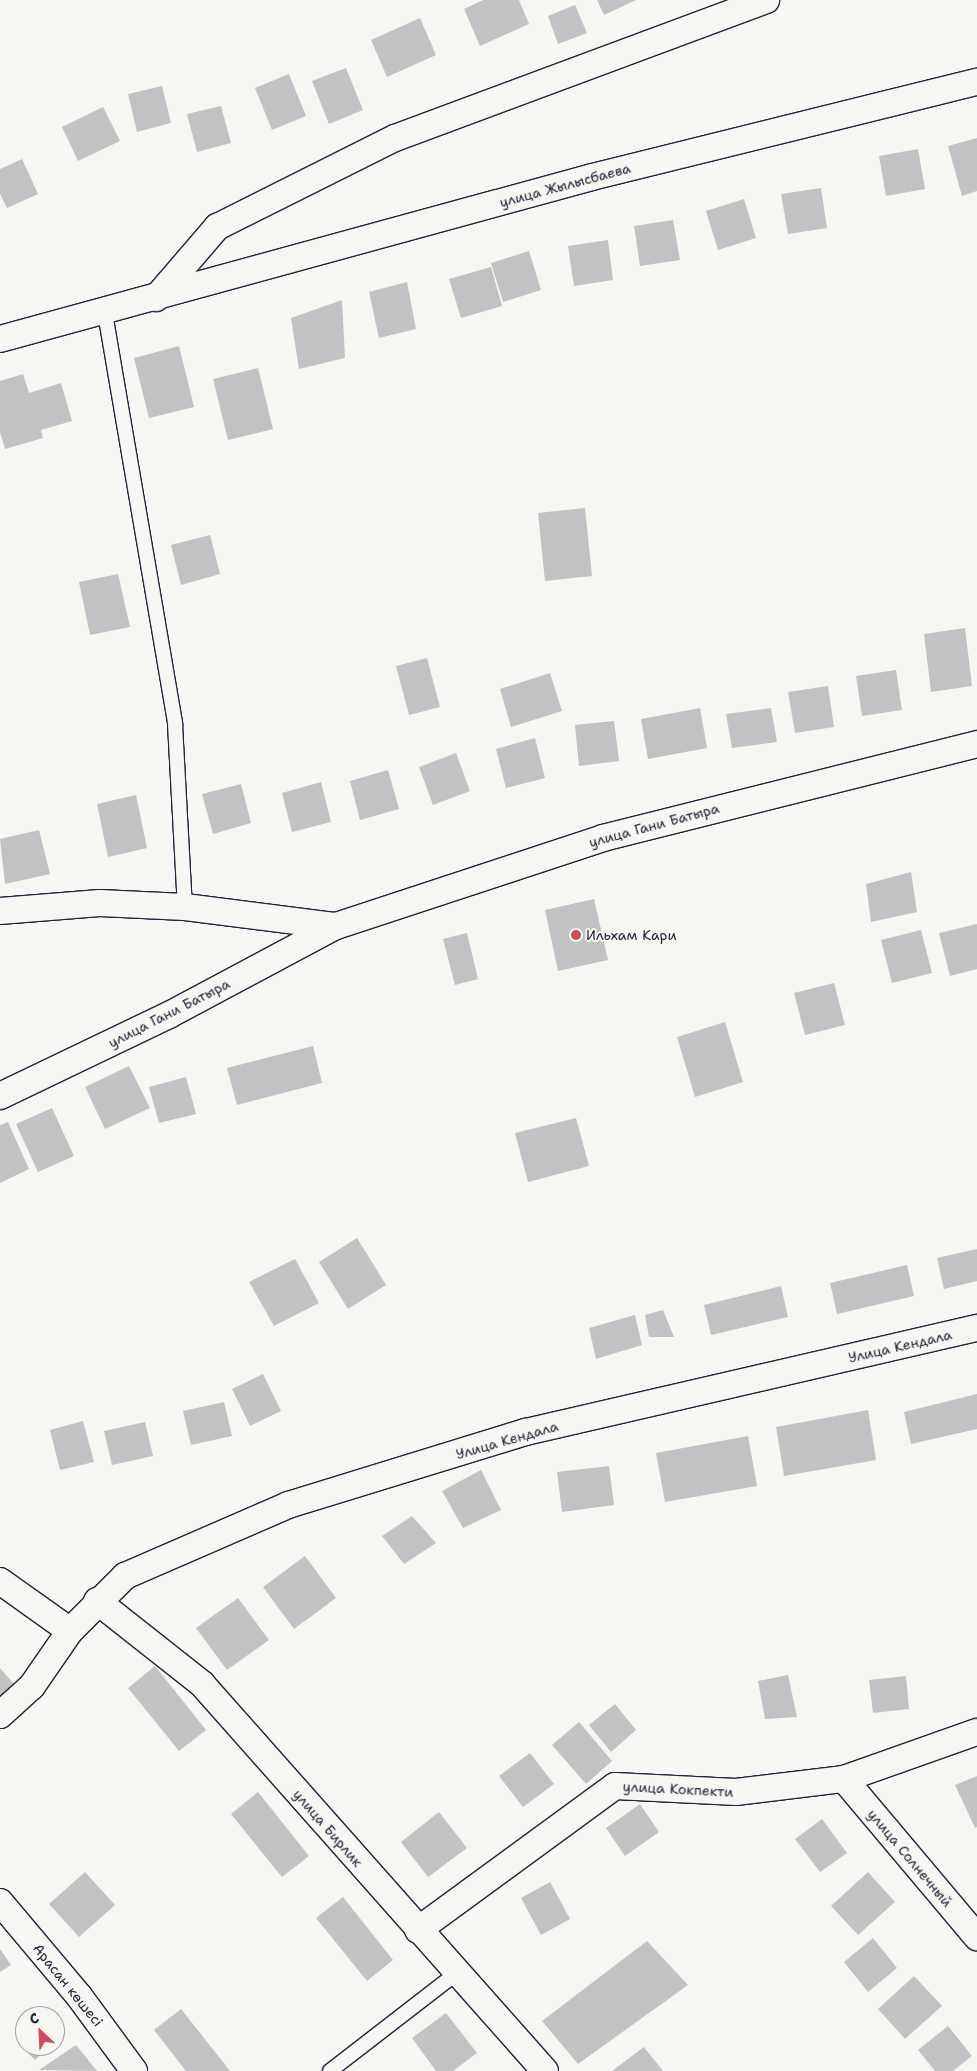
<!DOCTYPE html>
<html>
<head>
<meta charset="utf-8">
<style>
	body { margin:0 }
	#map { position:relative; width:977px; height:2071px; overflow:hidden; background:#f6f6f2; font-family:"Shantell Sans",sans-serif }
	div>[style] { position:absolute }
	.building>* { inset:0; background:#c2c2c4 }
	.roads { filter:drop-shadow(1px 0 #22223b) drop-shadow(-1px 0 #22223b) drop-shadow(0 1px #22223b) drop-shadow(0 -1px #22223b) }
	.lane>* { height:14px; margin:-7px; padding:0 7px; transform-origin:7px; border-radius:7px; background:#f6f6f2 }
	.street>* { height:26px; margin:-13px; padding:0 13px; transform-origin:13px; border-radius:13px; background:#f6f6f2 }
	.dots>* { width:14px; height:14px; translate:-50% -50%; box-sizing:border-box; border:2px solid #f6f6f2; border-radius:50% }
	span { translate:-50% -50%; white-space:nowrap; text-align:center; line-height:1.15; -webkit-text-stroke:4px #f6f6f2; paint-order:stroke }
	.street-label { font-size:14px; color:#22223b }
	.poi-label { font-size:14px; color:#22223b }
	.left { translate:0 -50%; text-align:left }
	.north { position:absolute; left:15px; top:2006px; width:50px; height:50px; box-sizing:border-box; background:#f6f6f2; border:1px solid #a1a1a9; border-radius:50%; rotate:335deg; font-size:14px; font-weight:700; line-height:20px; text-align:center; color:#22223b }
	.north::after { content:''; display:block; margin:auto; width:18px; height:22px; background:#d1495b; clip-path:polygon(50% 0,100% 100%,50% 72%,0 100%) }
</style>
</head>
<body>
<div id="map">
	<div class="building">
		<div style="clip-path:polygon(483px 0,519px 0,529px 24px,480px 46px,464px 9px)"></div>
		<div style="clip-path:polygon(597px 0,636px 0,604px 15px)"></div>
		<div style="clip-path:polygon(575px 5px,587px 33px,558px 44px,548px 16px)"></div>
		<div style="clip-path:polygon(420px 18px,436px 55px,387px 77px,371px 40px)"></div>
		<div style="clip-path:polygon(346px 68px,363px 110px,329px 124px,312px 81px)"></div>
		<div style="clip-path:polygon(289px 74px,306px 116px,272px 130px,255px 88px)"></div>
		<div style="clip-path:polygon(162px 86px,171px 123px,137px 132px,128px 94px)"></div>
		<div style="clip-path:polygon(221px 106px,231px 143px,197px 152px,187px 114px)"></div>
		<div style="clip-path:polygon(103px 107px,120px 141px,78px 161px,62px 127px)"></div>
		<div style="clip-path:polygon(977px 138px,977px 191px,962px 196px,948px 146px)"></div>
		<div style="clip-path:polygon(918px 149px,925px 189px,886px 196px,879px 156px)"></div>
		<div style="clip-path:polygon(22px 159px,38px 194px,7px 208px,0 194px,0 169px)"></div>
		<div style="clip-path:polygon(821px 188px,827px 228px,788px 234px,781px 194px)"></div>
		<div style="clip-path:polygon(744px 199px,756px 238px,718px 250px,706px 211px)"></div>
		<div style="clip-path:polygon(673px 220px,680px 260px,640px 266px,634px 226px)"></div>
		<div style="clip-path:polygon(608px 240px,613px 280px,574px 286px,568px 246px)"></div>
		<div style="clip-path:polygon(529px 251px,541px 290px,503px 302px,491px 263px)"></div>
		<div style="clip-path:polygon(491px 267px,502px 306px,461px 318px,449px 279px)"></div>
		<div style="clip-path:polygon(407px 282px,416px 329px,379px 338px,369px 292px)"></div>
		<div style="clip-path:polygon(342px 300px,345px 358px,299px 369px,291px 318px)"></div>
		<div style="clip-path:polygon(179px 346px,194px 407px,149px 418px,134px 358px)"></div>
		<div style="clip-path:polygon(258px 368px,273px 429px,228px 440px,213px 379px)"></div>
		<div style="clip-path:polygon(23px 374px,29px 393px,61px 383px,72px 421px,41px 430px,43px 438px,5px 449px,0 432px,0 381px)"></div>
		<div style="clip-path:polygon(585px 508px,592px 576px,545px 581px,538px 513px)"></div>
		<div style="clip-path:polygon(210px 535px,220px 574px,181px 585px,171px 545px)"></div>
		<div style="clip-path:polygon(118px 574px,130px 627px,90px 635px,79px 582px)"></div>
		<div style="clip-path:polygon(965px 628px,972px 686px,931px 692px,924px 634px)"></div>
		<div style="clip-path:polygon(427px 658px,440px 707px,409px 715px,396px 666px)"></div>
		<div style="clip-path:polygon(896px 670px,902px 710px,862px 716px,856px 676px)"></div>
		<div style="clip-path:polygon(550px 673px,562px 711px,511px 727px,500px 689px)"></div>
		<div style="clip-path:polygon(828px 686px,834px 727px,795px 733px,788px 692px)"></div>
		<div style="clip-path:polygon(700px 708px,707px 748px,648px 759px,641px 719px)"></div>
		<div style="clip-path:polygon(771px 708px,777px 742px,732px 748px,726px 714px)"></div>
		<div style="clip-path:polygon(614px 721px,619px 761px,579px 766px,575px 725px)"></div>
		<div style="clip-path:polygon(535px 738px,545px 778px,506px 788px,496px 749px)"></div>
		<div style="clip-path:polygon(456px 753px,470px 791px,433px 805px,419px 767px)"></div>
		<div style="clip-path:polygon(388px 770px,399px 809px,360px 820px,350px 781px)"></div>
		<div style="clip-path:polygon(321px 782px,331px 822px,292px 832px,282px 793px)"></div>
		<div style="clip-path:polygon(241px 784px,251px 823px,213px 834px,202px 794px)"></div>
		<div style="clip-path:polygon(136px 795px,147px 848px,108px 857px,97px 804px)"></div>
		<div style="clip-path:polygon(39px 830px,50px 874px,5px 884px,0 839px)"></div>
		<div style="clip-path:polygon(911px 872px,917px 912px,871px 922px,866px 884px)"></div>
		<div style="clip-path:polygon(594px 899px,608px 960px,558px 971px,545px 910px)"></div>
		<div style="clip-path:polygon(977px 924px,977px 969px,950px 976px,939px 933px)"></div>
		<div style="clip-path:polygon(921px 930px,932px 973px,892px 983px,881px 940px)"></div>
		<div style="clip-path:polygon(467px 933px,478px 979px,455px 985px,443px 939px)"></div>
		<div style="clip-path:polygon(834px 983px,845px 1025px,805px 1035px,794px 993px)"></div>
		<div style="clip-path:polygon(725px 1022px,743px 1082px,695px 1097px,677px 1037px)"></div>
		<div style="clip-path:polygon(313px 1046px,322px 1083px,237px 1105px,227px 1068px)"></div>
		<div style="clip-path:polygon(129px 1066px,150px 1108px,105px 1129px,85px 1087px)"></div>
		<div style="clip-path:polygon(186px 1077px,196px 1114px,159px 1123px,149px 1087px)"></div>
		<div style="clip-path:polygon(52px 1108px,74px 1156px,38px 1172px,16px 1124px)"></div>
		<div style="clip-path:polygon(576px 1118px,589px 1166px,528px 1182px,515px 1133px)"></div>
		<div style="clip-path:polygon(8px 1122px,29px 1169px,0 1183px,0 1125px)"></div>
		<div style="clip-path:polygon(357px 1238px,386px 1285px,348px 1309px,319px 1262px)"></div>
		<div style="clip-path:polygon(977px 1249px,977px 1281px,944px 1289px,937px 1258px)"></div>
		<div style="clip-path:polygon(295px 1259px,319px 1303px,274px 1326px,249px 1282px)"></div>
		<div style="clip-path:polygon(907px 1265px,914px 1296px,837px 1314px,830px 1283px)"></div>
		<div style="clip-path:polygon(781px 1286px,788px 1317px,711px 1335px,704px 1305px)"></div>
		<div style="clip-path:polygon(663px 1310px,674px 1337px,649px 1337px,645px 1315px)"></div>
		<div style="clip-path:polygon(635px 1315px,642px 1345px,596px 1359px,589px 1328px)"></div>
		<div style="clip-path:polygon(263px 1374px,281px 1411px,250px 1426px,232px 1389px)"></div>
		<div style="clip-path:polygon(977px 1394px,977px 1429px,911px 1444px,904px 1412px)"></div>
		<div style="clip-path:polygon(224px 1402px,232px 1436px,191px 1445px,183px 1411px)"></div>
		<div style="clip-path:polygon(868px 1410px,876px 1460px,784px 1476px,776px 1427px)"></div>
		<div style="clip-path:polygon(83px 1421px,94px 1462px,60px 1470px,50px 1430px)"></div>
		<div style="clip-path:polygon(145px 1422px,153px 1456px,112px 1465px,104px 1431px)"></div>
		<div style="clip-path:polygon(748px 1436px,757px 1486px,665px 1502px,656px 1453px)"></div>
		<div style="clip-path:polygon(609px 1466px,614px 1505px,562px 1512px,557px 1472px)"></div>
		<div style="clip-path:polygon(481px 1470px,501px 1510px,463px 1528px,442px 1491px)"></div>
		<div style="clip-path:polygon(412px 1516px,436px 1543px,404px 1564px,382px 1536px)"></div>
		<div style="clip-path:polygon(305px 1556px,336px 1598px,294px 1629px,263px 1587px)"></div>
		<div style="clip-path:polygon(238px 1598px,269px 1640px,227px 1670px,196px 1628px)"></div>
		<div style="clip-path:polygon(155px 1666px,206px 1730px,179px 1751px,128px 1688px)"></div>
		<div style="clip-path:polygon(0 1668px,19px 1690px,0 1706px)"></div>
		<div style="clip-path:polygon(788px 1675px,797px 1717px,765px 1719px,758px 1681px)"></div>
		<div style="clip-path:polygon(906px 1676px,909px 1709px,873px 1713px,869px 1680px)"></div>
		<div style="clip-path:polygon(615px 1704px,636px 1730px,611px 1752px,589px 1725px)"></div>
		<div style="clip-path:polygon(579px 1722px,612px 1761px,586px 1784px,552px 1745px)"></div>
		<div style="clip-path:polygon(530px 1753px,554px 1784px,523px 1807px,499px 1776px)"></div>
		<div style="clip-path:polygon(977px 1776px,977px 1827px,975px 1828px,955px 1785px)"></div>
		<div style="clip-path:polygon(258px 1792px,309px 1856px,282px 1877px,231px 1814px)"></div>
		<div style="clip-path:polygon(640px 1804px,659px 1832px,625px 1856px,606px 1828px)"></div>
		<div style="clip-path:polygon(439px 1812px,467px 1848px,428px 1877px,401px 1842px)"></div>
		<div style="clip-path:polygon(822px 1819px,847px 1853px,820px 1872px,795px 1839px)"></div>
		<div style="clip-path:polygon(85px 1872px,115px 1905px,79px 1937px,49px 1904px)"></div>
		<div style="clip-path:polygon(868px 1872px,895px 1902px,858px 1935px,831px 1906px)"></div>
		<div style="clip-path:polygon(550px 1882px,570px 1919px,541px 1935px,521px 1898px)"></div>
		<div style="clip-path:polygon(343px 1897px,393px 1960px,367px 1981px,316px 1918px)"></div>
		<div style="clip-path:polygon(873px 1938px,897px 1968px,868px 1992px,844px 1962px)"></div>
		<div style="clip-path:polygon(647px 1941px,688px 1985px,578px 2064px,542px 2021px)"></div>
		<div style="clip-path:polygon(0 1949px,11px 1965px,0 1972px)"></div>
		<div style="clip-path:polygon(914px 1976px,942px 2006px,905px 2039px,878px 2009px)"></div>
		<div style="clip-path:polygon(181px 2009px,230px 2071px,186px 2071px,154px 2030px)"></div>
		<div style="clip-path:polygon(446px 2013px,477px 2053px,453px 2071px,436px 2071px,412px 2038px)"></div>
		<div style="clip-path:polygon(55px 2023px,64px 2034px,55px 2042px)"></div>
		<div style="clip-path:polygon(948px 2026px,972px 2056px,953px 2071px,935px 2071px,918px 2050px)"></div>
		<div style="clip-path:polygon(25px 2039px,25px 2046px,51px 2046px,35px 2060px,19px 2044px)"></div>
		<div style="clip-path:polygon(76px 2045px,97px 2071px,39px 2070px)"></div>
		<div style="clip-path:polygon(644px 2047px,663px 2071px,612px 2071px)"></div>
	</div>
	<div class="roads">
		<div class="lane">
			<div style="left:105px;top:313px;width:417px;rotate:80.3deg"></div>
			<div style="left:175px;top:724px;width:183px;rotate:86.9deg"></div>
			<div style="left:330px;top:2071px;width:162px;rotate:-37.7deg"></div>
		</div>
		<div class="street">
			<div style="left:156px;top:298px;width:94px;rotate:-49.3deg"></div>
			<div style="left:217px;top:227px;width:199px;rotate:-26.6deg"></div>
			<div style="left:395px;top:138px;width:396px;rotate:-20.4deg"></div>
			<div style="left:0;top:339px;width:614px;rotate:-15.3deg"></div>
			<div style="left:592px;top:177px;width:397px;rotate:-13.9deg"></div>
			<div style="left:0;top:911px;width:100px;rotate:-4.6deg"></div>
			<div style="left:100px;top:903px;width:85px;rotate:2.7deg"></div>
			<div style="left:185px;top:907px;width:152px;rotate:7.2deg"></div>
			<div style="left:0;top:1096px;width:187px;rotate:-25.6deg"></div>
			<div style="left:169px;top:1015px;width:189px;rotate:-28.1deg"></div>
			<div style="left:336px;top:926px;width:281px;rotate:-18.2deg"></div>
			<div style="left:603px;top:838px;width:386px;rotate:-14.1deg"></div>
			<div style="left:0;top:1581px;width:86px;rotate:35.5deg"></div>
			<div style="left:97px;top:1601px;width:134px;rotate:38.3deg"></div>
			<div style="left:202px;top:1684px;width:517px;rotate:48.45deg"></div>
			<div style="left:0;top:1715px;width:43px;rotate:-42.2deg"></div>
			<div style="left:32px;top:1686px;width:67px;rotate:-55.4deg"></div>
			<div style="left:70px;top:1631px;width:78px;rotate:-45deg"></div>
			<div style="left:125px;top:1576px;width:178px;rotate:-23.5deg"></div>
			<div style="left:288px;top:1505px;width:249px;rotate:-17.1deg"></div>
			<div style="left:526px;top:1432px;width:463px;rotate:-13deg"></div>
			<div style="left:844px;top:1779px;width:207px;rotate:49.9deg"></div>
			<div style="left:0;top:1902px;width:123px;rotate:50deg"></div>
			<div style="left:79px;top:1996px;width:93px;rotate:53.7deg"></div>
			<div style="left:418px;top:1930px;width:244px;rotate:-36.2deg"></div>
			<div style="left:615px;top:1786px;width:121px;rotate:2.8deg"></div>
			<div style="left:736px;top:1792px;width:109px;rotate:-6.9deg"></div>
			<div style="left:844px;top:1779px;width:141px;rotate:-19.5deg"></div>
		</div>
	</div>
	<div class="dots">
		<div style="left:576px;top:935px;background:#d1495b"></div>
	</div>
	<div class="street-label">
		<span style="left:565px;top:185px;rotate:-15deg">улица Жылысбаева</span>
		<span style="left:654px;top:825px;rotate:-15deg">улица Гани Батыра</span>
		<span style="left:169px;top:1013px;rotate:-27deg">улица Гани Батыра</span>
		<span style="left:900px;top:1346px;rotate:-13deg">Улица Кендала</span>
		<span style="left:507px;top:1440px;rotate:-16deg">Улица Кендала</span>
		<span style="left:678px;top:1789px;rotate:3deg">улица Кокпекти</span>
		<span style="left:328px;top:1828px;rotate:49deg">улица Бирлик</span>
		<span style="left:910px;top:1858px;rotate:50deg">улица Солнечный</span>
		<span style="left:68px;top:1985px;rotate:51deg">Арасан көшесі</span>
	</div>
	<div class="poi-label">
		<span class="left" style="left:586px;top:935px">Ильхам Кари</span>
	</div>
	<div class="north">С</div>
</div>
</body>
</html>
